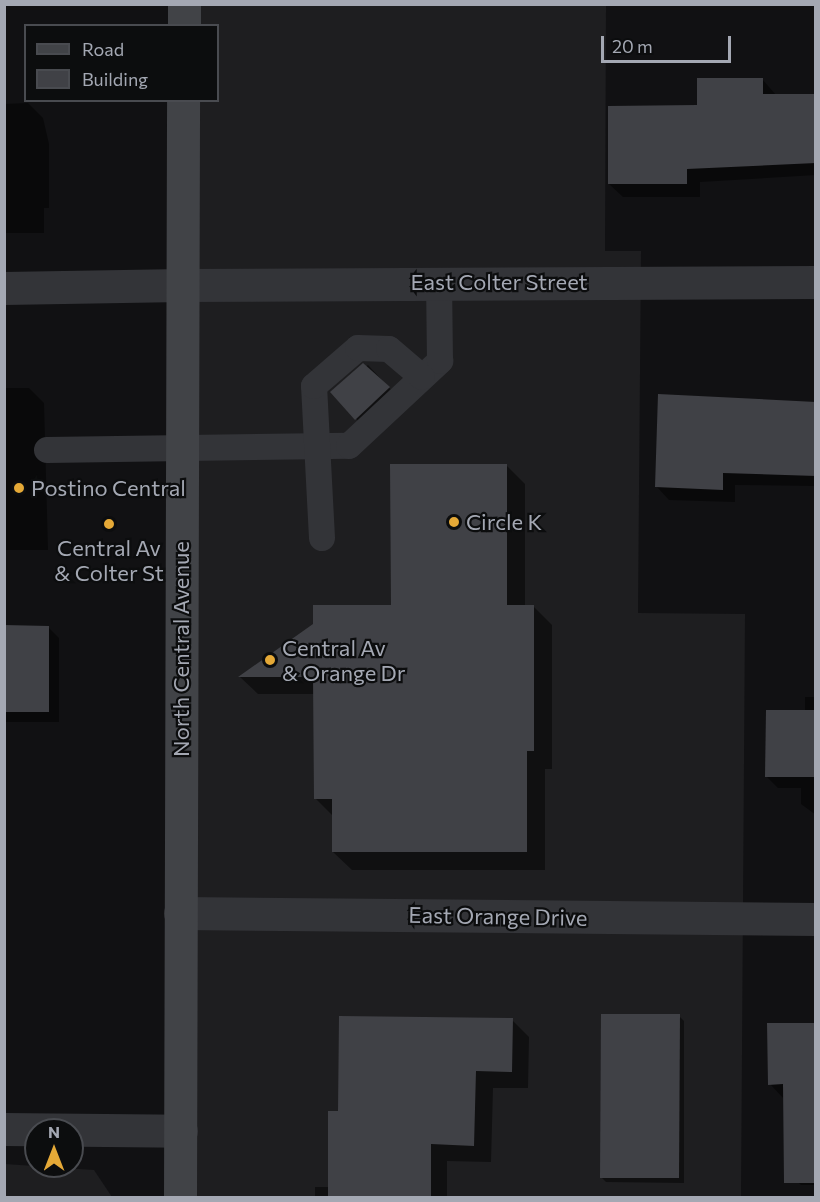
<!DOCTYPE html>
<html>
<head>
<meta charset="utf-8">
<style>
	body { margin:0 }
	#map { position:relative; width:820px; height:1202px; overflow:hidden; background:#111113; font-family:Commissioner,sans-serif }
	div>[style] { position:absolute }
	.built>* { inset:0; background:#1e1e20 }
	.shadow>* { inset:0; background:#0007 }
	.building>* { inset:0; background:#404146 }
	.service>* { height:26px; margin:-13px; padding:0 13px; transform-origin:13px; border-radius:13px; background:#333438 }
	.minor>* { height:33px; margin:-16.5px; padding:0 16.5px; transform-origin:16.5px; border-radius:16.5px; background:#333438 }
	.tertiary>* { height:33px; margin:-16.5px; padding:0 16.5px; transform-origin:16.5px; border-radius:16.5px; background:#333438 }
	.secondary>* { height:33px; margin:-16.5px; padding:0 16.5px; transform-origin:16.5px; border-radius:16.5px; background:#414347 }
	.dots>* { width:16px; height:16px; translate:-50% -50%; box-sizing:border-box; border:3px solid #0c0d0e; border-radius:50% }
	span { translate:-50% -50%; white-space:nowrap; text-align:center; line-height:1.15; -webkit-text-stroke:4.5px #0c0d0e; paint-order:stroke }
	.street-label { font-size:22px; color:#a4a8b3 }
	.poi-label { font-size:22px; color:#a4a8b3 }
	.left { translate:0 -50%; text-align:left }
	.frame { position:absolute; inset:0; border:6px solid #a4a8b3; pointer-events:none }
	.legend { position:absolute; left:24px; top:24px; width:195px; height:78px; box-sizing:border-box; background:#0c0d0e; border:2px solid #494b50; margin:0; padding:8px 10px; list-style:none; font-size:18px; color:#a4a8b3 }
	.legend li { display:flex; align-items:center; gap:12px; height:30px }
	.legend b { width:30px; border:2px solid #494b50 }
	.north { position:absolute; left:24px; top:1118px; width:60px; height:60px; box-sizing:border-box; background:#0c0d0e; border:2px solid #494b50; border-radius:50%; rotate:0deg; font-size:16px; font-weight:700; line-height:24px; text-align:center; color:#a4a8b3 }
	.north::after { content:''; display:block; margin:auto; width:21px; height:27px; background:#e5a937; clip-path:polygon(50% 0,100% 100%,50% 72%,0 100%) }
	.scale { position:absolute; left:601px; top:36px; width:130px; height:27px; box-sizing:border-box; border:3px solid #a4a8b3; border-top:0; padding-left:8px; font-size:18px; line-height:21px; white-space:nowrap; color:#a4a8b3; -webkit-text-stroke:4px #0c0d0e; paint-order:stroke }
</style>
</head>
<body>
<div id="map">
	<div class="built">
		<div style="clip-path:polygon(185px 5px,606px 5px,605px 251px,641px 251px,638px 613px,745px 614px,741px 1197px,180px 1198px,184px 101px,218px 100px,218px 26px,184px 25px)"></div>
		<div style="clip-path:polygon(5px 1164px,94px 1170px,112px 1197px,5px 1197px)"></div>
	</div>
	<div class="shadow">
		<div style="clip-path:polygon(762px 79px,776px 95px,816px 96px,816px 175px,700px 182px,700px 197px,623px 197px,609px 184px,698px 107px)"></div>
		<div style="clip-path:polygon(28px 103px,43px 118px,49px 144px,49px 208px,44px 208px,44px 233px,4px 233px,4px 104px)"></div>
		<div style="clip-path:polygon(368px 365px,394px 393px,361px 424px,332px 392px)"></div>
		<div style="clip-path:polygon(4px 388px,29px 388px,44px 403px,48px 550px,4px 550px)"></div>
		<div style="clip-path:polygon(816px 402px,816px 486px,735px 485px,735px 502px,669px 500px,657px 487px)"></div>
		<div style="clip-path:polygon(507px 466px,525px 484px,525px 607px,534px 607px,552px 625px,552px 769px,545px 769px,545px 870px,352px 870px,333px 852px,333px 816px,315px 798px,315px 694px,258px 694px,240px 677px,392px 607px)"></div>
		<div style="clip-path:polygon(4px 627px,48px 627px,59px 638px,59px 722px,4px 722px)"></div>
		<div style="clip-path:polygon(805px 697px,816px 697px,816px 815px,801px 804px,801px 788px,778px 788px,767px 777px,805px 711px)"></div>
		<div style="clip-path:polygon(679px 1016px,684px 1021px,684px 1183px,606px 1182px,601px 1177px)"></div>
		<div style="clip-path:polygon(512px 1020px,529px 1037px,528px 1088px,493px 1088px,491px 1162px,447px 1161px,447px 1198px,315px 1198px,315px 1187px,329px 1187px,339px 1113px)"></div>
		<div style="clip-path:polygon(816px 1025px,816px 1185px,801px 1185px,786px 1170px,784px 1099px,770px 1084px)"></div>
	</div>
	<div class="building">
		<div style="clip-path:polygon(697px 78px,763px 78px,763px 94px,816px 94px,816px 163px,687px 169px,687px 184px,608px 184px,608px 106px,697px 105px)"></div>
		<div style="clip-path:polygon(363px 363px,390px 387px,355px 420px,330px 392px)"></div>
		<div style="clip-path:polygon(658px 394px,816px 402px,816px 476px,723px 473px,723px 490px,655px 487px)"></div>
		<div style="clip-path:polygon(390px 464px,507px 464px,507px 605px,534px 605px,534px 751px,527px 751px,527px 852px,332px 852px,332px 799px,314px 799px,313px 677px,238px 677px,313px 624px,313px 605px,391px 605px)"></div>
		<div style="clip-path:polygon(4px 625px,49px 626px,49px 712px,4px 712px)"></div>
		<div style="clip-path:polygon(766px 710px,816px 710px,816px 777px,765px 777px)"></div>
		<div style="clip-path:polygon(601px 1014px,680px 1014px,679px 1178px,600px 1178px)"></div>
		<div style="clip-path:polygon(339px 1016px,513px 1018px,512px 1072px,476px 1071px,474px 1146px,431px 1144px,431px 1197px,328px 1197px,328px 1111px,338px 1111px)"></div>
		<div style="clip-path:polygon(767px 1023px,816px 1023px,816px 1183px,784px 1183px,783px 1084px,768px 1085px)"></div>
	</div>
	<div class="service">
		<div style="left:47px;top:450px;width:302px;rotate:-0.8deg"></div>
		<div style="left:349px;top:446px;width:125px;rotate:-43deg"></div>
		<div style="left:440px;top:361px;width:79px;rotate:-90.7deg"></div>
		<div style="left:322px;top:538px;width:152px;rotate:-93deg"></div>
		<div style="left:314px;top:386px;width:58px;rotate:-40.8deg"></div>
		<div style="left:358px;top:348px;width:31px;rotate:2deg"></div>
		<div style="left:389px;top:349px;width:43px;rotate:40.3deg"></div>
	</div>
	<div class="minor">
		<div style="left:182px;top:285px;width:634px;rotate:-0.27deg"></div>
		<div style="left:180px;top:913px;width:636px;rotate:0.54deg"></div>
		<div style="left:4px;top:1129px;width:177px;rotate:0.6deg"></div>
	</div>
	<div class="tertiary">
		<div style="left:4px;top:288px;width:178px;rotate:-1deg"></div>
	</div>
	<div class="secondary">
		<div style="left:184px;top:26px;width:22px;rotate:-90deg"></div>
		<div style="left:180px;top:1198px;width:1098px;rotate:-89.84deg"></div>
	</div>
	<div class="dots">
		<div style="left:19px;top:488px;background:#e5a937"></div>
		<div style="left:454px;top:522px;background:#e5a937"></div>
		<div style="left:109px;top:524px;background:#e5a937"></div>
		<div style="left:270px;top:660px;background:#e5a937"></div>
	</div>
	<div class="street-label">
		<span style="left:499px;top:282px">East Colter Street</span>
		<span style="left:181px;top:649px;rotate:-90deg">North Central Avenue</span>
		<span style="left:498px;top:916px;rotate:1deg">East Orange Drive</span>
	</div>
	<div class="poi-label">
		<span class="left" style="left:31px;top:488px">Postino Central</span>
		<span class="left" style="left:466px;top:522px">Circle K</span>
		<span style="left:109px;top:560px">Central Av<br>&amp; Colter St</span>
		<span class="left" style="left:282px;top:660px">Central Av<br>&amp; Orange Dr</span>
	</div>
	<div class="frame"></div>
	<ul class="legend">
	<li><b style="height:8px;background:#414347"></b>Road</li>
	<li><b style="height:16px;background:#404146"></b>Building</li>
	</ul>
	<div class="north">N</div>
	<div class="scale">20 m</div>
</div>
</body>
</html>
